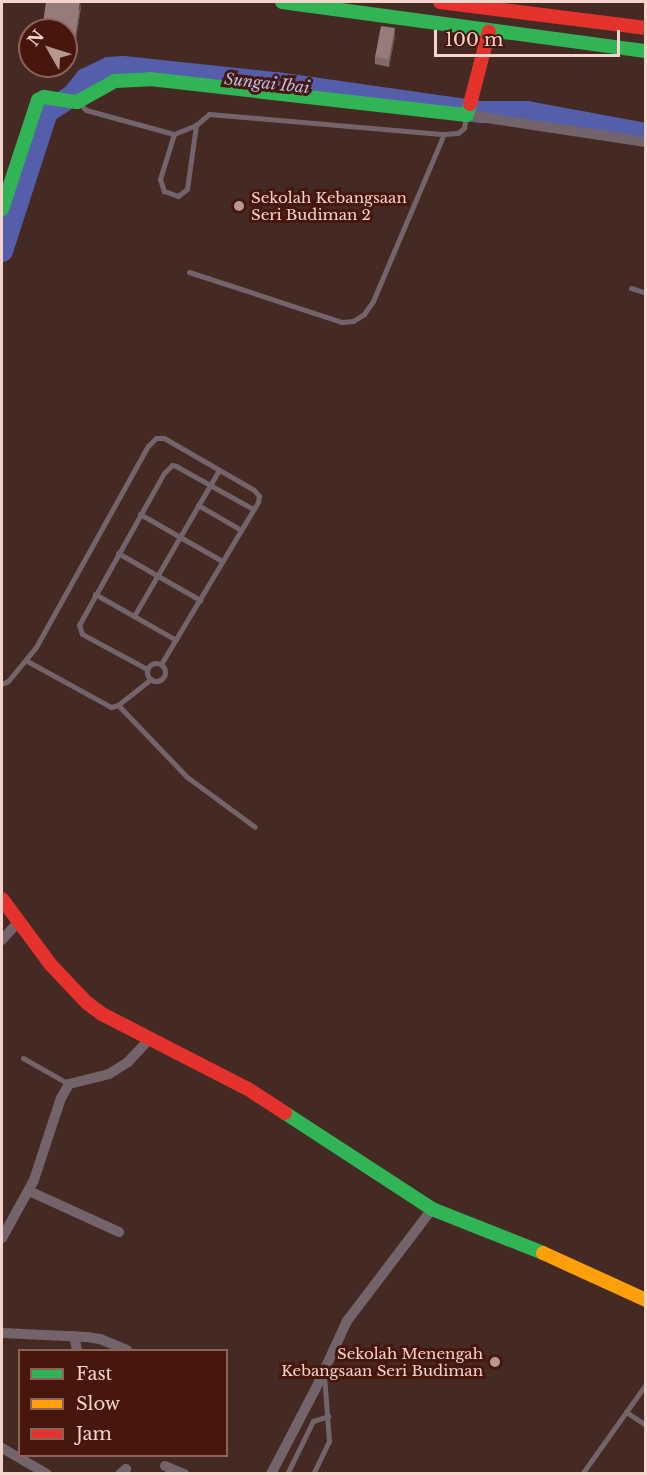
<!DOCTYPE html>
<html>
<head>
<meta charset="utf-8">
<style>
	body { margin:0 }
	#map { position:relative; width:647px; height:1475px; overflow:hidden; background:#452a24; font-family:"Libre Baskerville",serif }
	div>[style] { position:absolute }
	.river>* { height:22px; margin:-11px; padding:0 11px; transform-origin:11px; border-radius:11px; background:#545eab }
	.lane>* { height:5px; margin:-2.5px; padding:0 2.5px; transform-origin:2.5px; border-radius:2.5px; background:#73646b }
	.lane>.ring { margin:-2.5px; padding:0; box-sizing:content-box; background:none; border:5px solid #73646b; border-radius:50% }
	.street>* { height:10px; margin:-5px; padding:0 5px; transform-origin:5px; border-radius:5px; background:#73646b }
	.fast>* { height:14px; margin:-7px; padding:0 7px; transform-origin:7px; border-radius:7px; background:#30b455 }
	.slow>* { height:14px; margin:-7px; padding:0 7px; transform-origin:7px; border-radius:7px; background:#ff9f0a }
	.jam>* { height:14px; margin:-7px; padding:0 7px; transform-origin:7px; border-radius:7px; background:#e5322d }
	.wall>* { inset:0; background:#806b6a }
	.shaded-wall>* { inset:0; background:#685756 }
	.building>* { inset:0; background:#957c7b }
	.dots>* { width:16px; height:16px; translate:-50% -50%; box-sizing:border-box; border:3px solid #47160c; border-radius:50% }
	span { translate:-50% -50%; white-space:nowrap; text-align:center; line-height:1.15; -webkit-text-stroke:6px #47160c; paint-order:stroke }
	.poi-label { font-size:15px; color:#f5d4cc }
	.left { translate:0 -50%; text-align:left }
	.right { translate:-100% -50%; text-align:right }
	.water-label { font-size:16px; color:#b3beec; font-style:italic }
	.frame { position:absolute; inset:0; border:3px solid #f5d4cc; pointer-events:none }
	.legend { position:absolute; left:18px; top:1349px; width:210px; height:108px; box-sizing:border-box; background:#47160c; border:2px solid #8d6259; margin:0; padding:8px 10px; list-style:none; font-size:18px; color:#f5d4cc }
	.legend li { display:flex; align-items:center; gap:12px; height:30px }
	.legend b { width:30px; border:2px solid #8d6259 }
	.north { position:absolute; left:18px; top:18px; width:60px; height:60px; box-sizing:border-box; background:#47160c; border:2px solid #8d6259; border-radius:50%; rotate:309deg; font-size:16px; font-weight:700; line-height:24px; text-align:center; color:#f5d4cc }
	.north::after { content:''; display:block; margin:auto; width:21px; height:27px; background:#b79891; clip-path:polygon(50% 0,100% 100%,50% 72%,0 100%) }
	.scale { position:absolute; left:434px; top:30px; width:186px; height:27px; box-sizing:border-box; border:3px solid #f5d4cc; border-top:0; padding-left:8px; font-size:18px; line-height:21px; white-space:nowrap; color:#f5d4cc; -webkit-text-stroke:4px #47160c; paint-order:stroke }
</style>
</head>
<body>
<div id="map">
	<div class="river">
		<div style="left:2px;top:251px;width:146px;rotate:-72.1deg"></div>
		<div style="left:47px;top:112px;width:31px;rotate:-33deg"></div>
		<div style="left:73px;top:95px;width:21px;rotate:-51deg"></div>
		<div style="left:86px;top:79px;width:25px;rotate:-26deg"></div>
		<div style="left:109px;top:68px;width:14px;rotate:-4deg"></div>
		<div style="left:123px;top:67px;width:154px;rotate:6deg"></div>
		<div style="left:276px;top:83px;width:207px;rotate:8.1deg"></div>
		<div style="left:481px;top:112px;width:46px"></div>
		<div style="left:527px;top:112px;width:121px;rotate:10.5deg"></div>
	</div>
	<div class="lane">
		<div style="left:79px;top:103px;width:10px;rotate:45deg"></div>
		<div style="left:86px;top:110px;width:91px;rotate:15.3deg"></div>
		<div style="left:174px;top:134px;width:24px;rotate:-22deg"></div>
		<div style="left:196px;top:125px;width:17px;rotate:-40deg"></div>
		<div style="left:209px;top:114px;width:236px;rotate:4.9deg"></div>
		<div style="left:444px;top:134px;width:14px;rotate:-4deg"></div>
		<div style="left:458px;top:133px;width:8px;rotate:-40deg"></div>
		<div style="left:464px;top:128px;width:11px;rotate:-80deg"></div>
		<div style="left:174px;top:134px;width:47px;rotate:107.3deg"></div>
		<div style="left:160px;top:179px;width:13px;rotate:72deg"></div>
		<div style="left:164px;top:191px;width:15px;rotate:20deg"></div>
		<div style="left:178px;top:196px;width:11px;rotate:-38deg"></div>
		<div style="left:187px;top:189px;width:65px;rotate:-82deg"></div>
		<div style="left:189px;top:272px;width:161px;rotate:18.1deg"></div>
		<div style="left:342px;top:322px;width:11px;rotate:-5deg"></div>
		<div style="left:353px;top:321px;width:13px;rotate:-32deg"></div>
		<div style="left:364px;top:314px;width:16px;rotate:-55deg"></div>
		<div style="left:373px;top:301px;width:181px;rotate:-67deg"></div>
		<div style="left:631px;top:288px;width:16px;rotate:18deg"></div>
		<div style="left:198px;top:505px;width:50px;rotate:30.2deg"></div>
		<div style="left:140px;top:514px;width:95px;rotate:29.8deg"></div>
		<div style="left:118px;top:553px;width:95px;rotate:29.8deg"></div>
		<div style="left:95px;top:594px;width:93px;rotate:29.6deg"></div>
		<div style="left:134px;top:616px;width:169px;rotate:-59.8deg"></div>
		<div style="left:27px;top:661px;width:96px;rotate:28.7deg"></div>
		<div style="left:111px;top:707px;width:7px;rotate:-16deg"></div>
		<div style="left:118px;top:705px;width:42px;rotate:-38.2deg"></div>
		<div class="ring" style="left:147px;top:663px;width:13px;height:13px"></div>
		<div style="left:147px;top:669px;width:74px;rotate:-151.7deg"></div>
		<div style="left:82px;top:634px;width:9px;rotate:-108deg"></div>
		<div style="left:79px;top:625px;width:174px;rotate:-60.8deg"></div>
		<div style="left:164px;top:473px;width:11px;rotate:-45deg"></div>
		<div style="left:172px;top:465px;width:4px;rotate:14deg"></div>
		<div style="left:176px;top:466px;width:88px;rotate:29.2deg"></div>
		<div style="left:2px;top:684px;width:7px;rotate:-27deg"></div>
		<div style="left:8px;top:681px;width:44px;rotate:-50.5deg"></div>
		<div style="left:36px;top:647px;width:230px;rotate:-60.9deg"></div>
		<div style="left:148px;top:446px;width:11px;rotate:-45deg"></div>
		<div style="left:156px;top:438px;width:8px"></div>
		<div style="left:164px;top:438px;width:104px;rotate:30deg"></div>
		<div style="left:254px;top:490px;width:8px;rotate:50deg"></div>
		<div style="left:259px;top:496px;width:6px;rotate:99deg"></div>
		<div style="left:258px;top:502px;width:189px;rotate:120.9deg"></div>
		<div style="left:118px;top:705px;width:100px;rotate:46.2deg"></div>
		<div style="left:187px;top:777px;width:84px;rotate:36.3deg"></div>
		<div style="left:23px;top:1058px;width:53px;rotate:29.5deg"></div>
		<div style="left:626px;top:1412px;width:24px;rotate:33deg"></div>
		<div style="left:287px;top:1474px;width:59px;rotate:-63.9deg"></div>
		<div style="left:313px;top:1421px;width:16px;rotate:-18deg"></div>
		<div style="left:313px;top:1474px;width:37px;rotate:-64deg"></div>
		<div style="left:329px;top:1441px;width:66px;rotate:-94.3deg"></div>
		<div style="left:582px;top:1474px;width:110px;rotate:-54.6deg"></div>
	</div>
	<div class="street">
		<div style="left:467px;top:115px;width:181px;rotate:8.6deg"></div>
		<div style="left:2px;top:940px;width:25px;rotate:-48deg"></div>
		<div style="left:29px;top:1191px;width:99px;rotate:24.5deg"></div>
		<div style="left:2px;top:1238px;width:66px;rotate:-61.1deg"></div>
		<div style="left:34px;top:1180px;width:86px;rotate:-71.8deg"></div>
		<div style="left:61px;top:1098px;width:16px;rotate:-60deg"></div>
		<div style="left:69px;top:1084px;width:41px;rotate:-14deg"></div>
		<div style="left:109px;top:1074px;width:22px;rotate:-32deg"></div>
		<div style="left:128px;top:1062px;width:33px;rotate:-47deg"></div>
		<div style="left:2px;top:1333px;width:85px;rotate:2.7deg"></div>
		<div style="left:87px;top:1337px;width:13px;rotate:9deg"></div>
		<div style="left:100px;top:1339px;width:29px;rotate:22deg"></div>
		<div style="left:74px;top:1336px;width:14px;rotate:78deg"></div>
		<div style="left:2px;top:1448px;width:52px;rotate:30deg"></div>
		<div style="left:165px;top:1466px;width:21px;rotate:23deg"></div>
		<div style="left:120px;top:1474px;width:8px;rotate:-40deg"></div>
		<div style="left:271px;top:1474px;width:97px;rotate:-62.4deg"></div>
		<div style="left:316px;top:1388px;width:74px;rotate:-65.2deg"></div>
		<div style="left:347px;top:1321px;width:141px;rotate:-52.8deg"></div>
	</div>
	<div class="fast">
		<div style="left:282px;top:2px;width:367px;rotate:7.7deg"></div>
		<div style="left:2px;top:209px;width:115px;rotate:-71.7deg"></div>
		<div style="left:38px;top:100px;width:7px;rotate:-27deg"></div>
		<div style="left:44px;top:97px;width:33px;rotate:9deg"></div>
		<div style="left:77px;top:102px;width:43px;rotate:-28.9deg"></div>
		<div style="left:115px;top:81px;width:35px;rotate:-3deg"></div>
		<div style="left:150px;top:79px;width:319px;rotate:6.5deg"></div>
		<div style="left:467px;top:115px;width:11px;rotate:-75deg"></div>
		<div style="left:285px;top:1113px;width:176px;rotate:33.1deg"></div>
		<div style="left:432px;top:1209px;width:119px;rotate:21.6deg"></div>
	</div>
	<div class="slow">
		<div style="left:543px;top:1253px;width:113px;rotate:24.5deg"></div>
	</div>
	<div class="jam">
		<div style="left:440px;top:2px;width:208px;rotate:7.2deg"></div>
		<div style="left:470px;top:104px;width:75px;rotate:-75.4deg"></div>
		<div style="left:2px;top:899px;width:82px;rotate:53.4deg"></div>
		<div style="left:51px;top:965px;width:52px;rotate:46.5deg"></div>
		<div style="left:87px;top:1003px;width:19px;rotate:36deg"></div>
		<div style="left:102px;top:1014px;width:164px;rotate:27.2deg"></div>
		<div style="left:248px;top:1089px;width:44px;rotate:33deg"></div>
	</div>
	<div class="wall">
		<div style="clip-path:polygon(81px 7px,75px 45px,66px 44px,66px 30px)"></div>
		<div style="clip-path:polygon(395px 36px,389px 67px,375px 64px,375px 57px)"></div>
	</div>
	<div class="shaded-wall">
		<div style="clip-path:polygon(81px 2px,81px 7px,75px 45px,75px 37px)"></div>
		<div style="clip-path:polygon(395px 28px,395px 36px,389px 67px,389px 59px)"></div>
	</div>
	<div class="building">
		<div style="clip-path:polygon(46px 2px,80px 2px,75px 37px,66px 36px,66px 30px,42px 30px)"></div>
		<div style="clip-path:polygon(381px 26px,395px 28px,389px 59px,375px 57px)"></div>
	</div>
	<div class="dots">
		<div style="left:239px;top:206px;background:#b79891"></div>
		<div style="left:495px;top:1362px;background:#b79891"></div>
	</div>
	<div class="poi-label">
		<span class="left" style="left:251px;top:206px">Sekolah Kebangsaan<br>Seri Budiman 2</span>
		<span class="right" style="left:483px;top:1362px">Sekolah Menengah<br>Kebangsaan Seri Budiman</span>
	</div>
	<div class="water-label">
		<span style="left:267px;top:83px;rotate:6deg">Sungai Ibai</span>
	</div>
	<div class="frame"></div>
	<ul class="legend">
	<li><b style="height:8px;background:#30b455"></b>Fast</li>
	<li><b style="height:8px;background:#ff9f0a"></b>Slow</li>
	<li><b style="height:8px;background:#e5322d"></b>Jam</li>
	</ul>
	<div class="north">N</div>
	<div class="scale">100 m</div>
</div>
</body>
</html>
